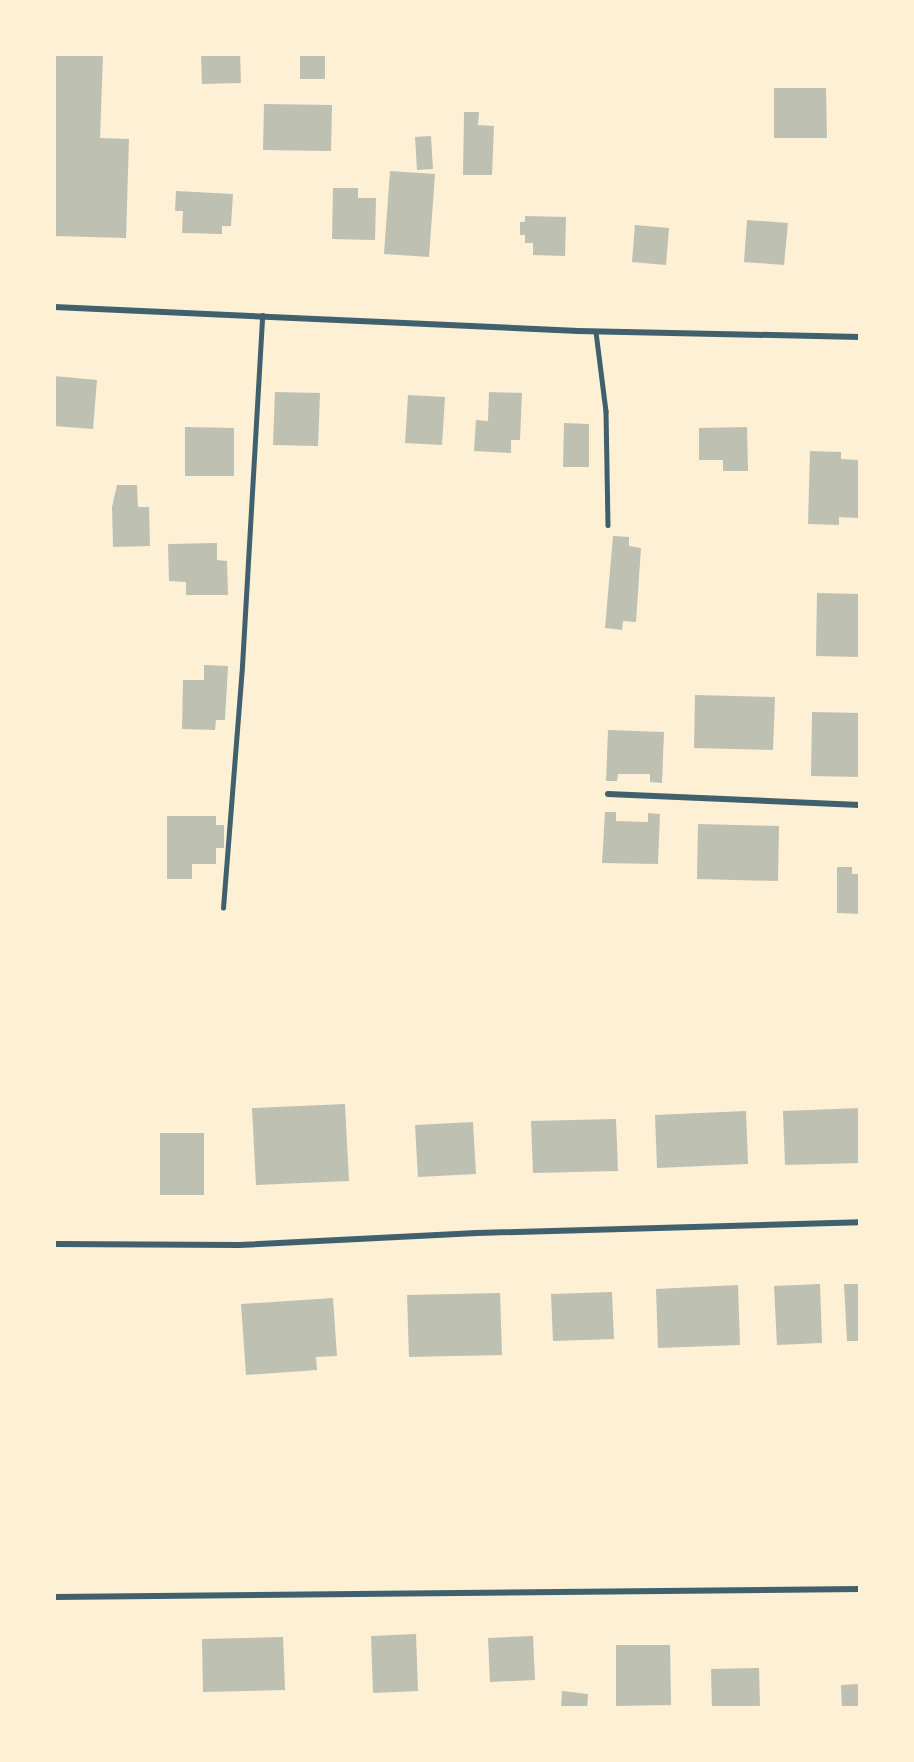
<!DOCTYPE html>
<html>
<head>
<meta charset="utf-8">
<style>
	body { margin:0 }
	#map { position:relative; width:914px; height:1762px; overflow:hidden; background:#fdf0d5; font-family:"Alegreya Sans",sans-serif }
	div>[style] { position:absolute }
	.building>* { inset:0; background:#bec0b2 }
	.service>* { height:4.5px; margin:-2.25px; padding:0 2.25px; transform-origin:2.25px; border-radius:2.25px; background:#3f606c }
	.minor>* { height:6px; margin:-3px; padding:0 3px; transform-origin:3px; border-radius:3px; background:#3f606c }
	span { translate:-50% -50%; white-space:nowrap; text-align:center; line-height:1.15; -webkit-text-stroke:4.5px #fdf0d5; paint-order:stroke }
	.frame { position:absolute; inset:0; border:56px solid #fdf0d5; pointer-events:none }
</style>
</head>
<body>
<div id="map">
	<div class="building">
		<div style="clip-path:polygon(54px 54px,103px 54px,100px 138px,129px 139px,126px 238px,54px 236px)"></div>
		<div style="clip-path:polygon(201px 54px,240px 54px,241px 83px,202px 84px)"></div>
		<div style="clip-path:polygon(300px 54px,325px 54px,325px 79px,300px 79px)"></div>
		<div style="clip-path:polygon(774px 88px,826px 88px,827px 138px,774px 138px)"></div>
		<div style="clip-path:polygon(264px 104px,332px 105px,331px 151px,263px 150px)"></div>
		<div style="clip-path:polygon(464px 112px,479px 112px,478px 125px,494px 126px,492px 175px,463px 175px)"></div>
		<div style="clip-path:polygon(431px 136px,433px 169px,417px 170px,415px 137px)"></div>
		<div style="clip-path:polygon(390px 171px,435px 174px,429px 257px,384px 254px)"></div>
		<div style="clip-path:polygon(333px 188px,358px 188px,358px 198px,376px 198px,375px 240px,332px 239px)"></div>
		<div style="clip-path:polygon(176px 191px,233px 194px,231px 226px,222px 226px,222px 234px,182px 233px,183px 211px,175px 211px)"></div>
		<div style="clip-path:polygon(525px 216px,566px 217px,565px 256px,533px 255px,533px 243px,525px 243px,525px 235px,520px 235px,520px 222px,525px 222px)"></div>
		<div style="clip-path:polygon(747px 220px,788px 223px,784px 265px,744px 262px)"></div>
		<div style="clip-path:polygon(635px 225px,669px 228px,666px 265px,632px 262px)"></div>
		<div style="clip-path:polygon(54px 376px,97px 380px,93px 429px,54px 426px)"></div>
		<div style="clip-path:polygon(275px 392px,320px 393px,318px 446px,273px 445px)"></div>
		<div style="clip-path:polygon(489px 392px,522px 393px,520px 440px,511px 440px,511px 453px,474px 451px,476px 420px,488px 421px)"></div>
		<div style="clip-path:polygon(408px 395px,445px 397px,442px 445px,405px 443px)"></div>
		<div style="clip-path:polygon(564px 423px,589px 424px,589px 467px,563px 467px)"></div>
		<div style="clip-path:polygon(185px 427px,234px 428px,234px 476px,185px 476px)"></div>
		<div style="clip-path:polygon(747px 427px,748px 471px,723px 471px,723px 460px,699px 460px,699px 428px)"></div>
		<div style="clip-path:polygon(810px 451px,841px 452px,841px 459px,859px 460px,858px 518px,839px 517px,839px 525px,808px 524px)"></div>
		<div style="clip-path:polygon(117px 485px,137px 485px,138px 507px,149px 507px,150px 546px,113px 547px,112px 507px)"></div>
		<div style="clip-path:polygon(613px 536px,629px 537px,629px 546px,641px 548px,636px 622px,623px 621px,622px 630px,605px 628px)"></div>
		<div style="clip-path:polygon(217px 543px,217px 560px,227px 561px,228px 595px,186px 595px,186px 582px,169px 581px,168px 544px)"></div>
		<div style="clip-path:polygon(817px 593px,860px 594px,860px 657px,816px 656px)"></div>
		<div style="clip-path:polygon(204px 665px,228px 666px,225px 720px,216px 720px,215px 730px,182px 729px,183px 680px,204px 680px)"></div>
		<div style="clip-path:polygon(695px 695px,775px 697px,773px 750px,694px 748px)"></div>
		<div style="clip-path:polygon(812px 712px,860px 713px,859px 777px,811px 776px)"></div>
		<div style="clip-path:polygon(608px 730px,664px 732px,662px 783px,650px 782px,650px 774px,618px 774px,617px 781px,606px 781px)"></div>
		<div style="clip-path:polygon(605px 812px,616px 812px,616px 821px,648px 822px,648px 813px,660px 814px,658px 864px,602px 863px)"></div>
		<div style="clip-path:polygon(167px 816px,216px 816px,216px 825px,224px 825px,224px 848px,216px 848px,216px 864px,192px 864px,192px 879px,167px 879px)"></div>
		<div style="clip-path:polygon(698px 824px,779px 826px,778px 881px,697px 879px)"></div>
		<div style="clip-path:polygon(837px 867px,852px 867px,852px 874px,860px 874px,860px 914px,837px 913px)"></div>
		<div style="clip-path:polygon(345px 1104px,349px 1181px,256px 1185px,252px 1108px)"></div>
		<div style="clip-path:polygon(860px 1108px,860px 1163px,785px 1165px,783px 1111px)"></div>
		<div style="clip-path:polygon(746px 1111px,748px 1164px,657px 1168px,655px 1115px)"></div>
		<div style="clip-path:polygon(616px 1119px,618px 1171px,533px 1173px,531px 1121px)"></div>
		<div style="clip-path:polygon(473px 1122px,476px 1174px,418px 1177px,415px 1125px)"></div>
		<div style="clip-path:polygon(160px 1133px,204px 1133px,204px 1195px,160px 1195px)"></div>
		<div style="clip-path:polygon(820px 1284px,822px 1343px,777px 1345px,774px 1286px)"></div>
		<div style="clip-path:polygon(844px 1284px,860px 1284px,860px 1341px,847px 1341px)"></div>
		<div style="clip-path:polygon(738px 1285px,740px 1345px,658px 1348px,656px 1289px)"></div>
		<div style="clip-path:polygon(612px 1292px,614px 1339px,553px 1341px,551px 1294px)"></div>
		<div style="clip-path:polygon(500px 1293px,502px 1355px,409px 1357px,407px 1295px)"></div>
		<div style="clip-path:polygon(333px 1298px,337px 1356px,316px 1357px,317px 1370px,246px 1375px,241px 1304px)"></div>
		<div style="clip-path:polygon(416px 1634px,418px 1691px,373px 1693px,371px 1636px)"></div>
		<div style="clip-path:polygon(533px 1636px,535px 1680px,490px 1682px,488px 1638px)"></div>
		<div style="clip-path:polygon(283px 1637px,285px 1690px,203px 1692px,202px 1639px)"></div>
		<div style="clip-path:polygon(616px 1645px,670px 1645px,671px 1705px,616px 1706px)"></div>
		<div style="clip-path:polygon(759px 1668px,760px 1708px,712px 1708px,711px 1669px)"></div>
		<div style="clip-path:polygon(860px 1684px,860px 1708px,842px 1708px,841px 1685px)"></div>
		<div style="clip-path:polygon(562px 1691px,588px 1694px,587px 1708px,561px 1708px)"></div>
	</div>
	<div class="service">
		<div style="left:596px;top:332px;width:80px;rotate:82.8deg"></div>
		<div style="left:606px;top:411px;width:114px;rotate:89deg"></div>
		<div style="left:223px;top:908px;width:243px;rotate:-85.5deg"></div>
		<div style="left:242px;top:666px;width:351px;rotate:-86.7deg"></div>
	</div>
	<div class="minor">
		<div style="left:54px;top:307px;width:525px;rotate:2.62deg"></div>
		<div style="left:578px;top:331px;width:282px;rotate:1.2deg"></div>
		<div style="left:608px;top:794px;width:252px;rotate:2.5deg"></div>
		<div style="left:54px;top:1244px;width:185px;rotate:0.3deg"></div>
		<div style="left:239px;top:1245px;width:238px;rotate:-2.9deg"></div>
		<div style="left:477px;top:1233px;width:383px;rotate:-1.6deg"></div>
		<div style="left:54px;top:1597px;width:806px;rotate:-0.57deg"></div>
	</div>
	<div class="frame"></div>
</div>
</body>
</html>
